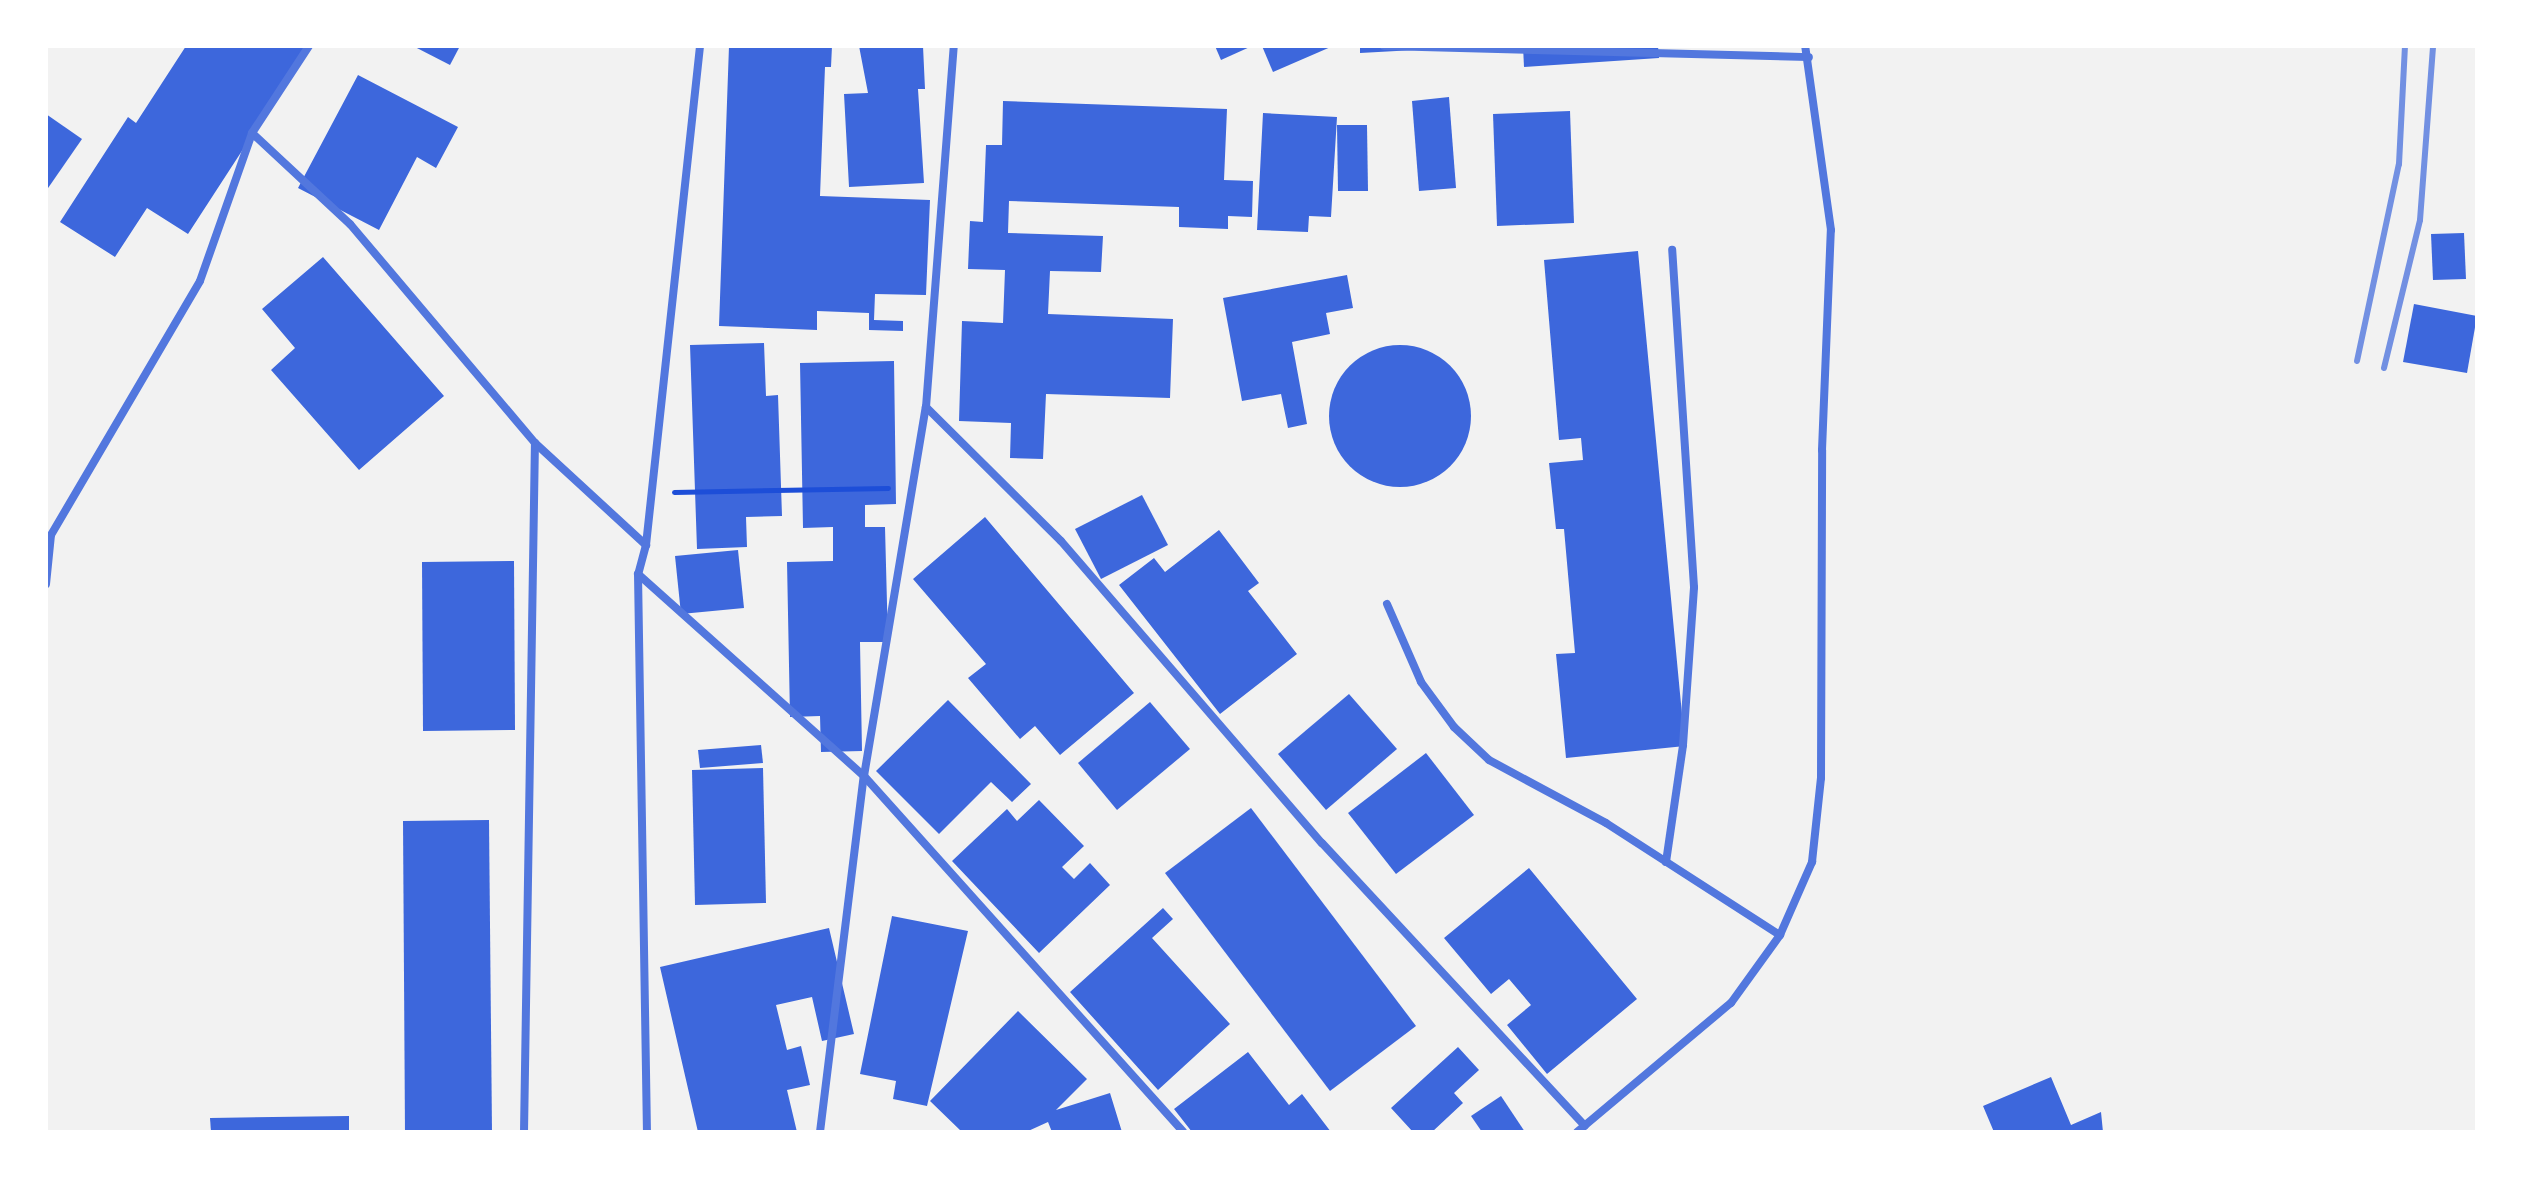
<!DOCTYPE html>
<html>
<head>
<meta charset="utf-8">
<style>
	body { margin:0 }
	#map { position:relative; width:2523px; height:1178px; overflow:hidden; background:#f2f2f2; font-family:"Alegreya Sans",sans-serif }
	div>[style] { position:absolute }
	.building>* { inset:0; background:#3d67dc }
	.round { border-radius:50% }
	.path>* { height:5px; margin:-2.5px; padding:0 2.5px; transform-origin:2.5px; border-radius:2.5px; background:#1d4ed8 }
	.minor>* { height:8px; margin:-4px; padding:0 4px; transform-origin:4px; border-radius:4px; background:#5277de }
	.rail>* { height:6px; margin:-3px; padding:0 3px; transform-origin:3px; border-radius:3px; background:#7290e2 }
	span { translate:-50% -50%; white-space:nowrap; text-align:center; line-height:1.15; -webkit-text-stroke:6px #fff; paint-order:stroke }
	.frame { position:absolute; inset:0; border:48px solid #fff; pointer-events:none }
</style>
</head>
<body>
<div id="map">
	<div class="building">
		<div style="clip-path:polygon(186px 46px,310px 46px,188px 234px,147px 208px,115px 257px,60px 222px,128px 117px,136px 123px)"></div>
		<div style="clip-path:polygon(413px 46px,460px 46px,450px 65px)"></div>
		<div style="clip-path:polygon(729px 46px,832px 46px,831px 67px,825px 67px,820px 196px,930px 200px,926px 295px,875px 294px,874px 320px,903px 321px,903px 331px,869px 330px,869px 313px,817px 311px,817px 330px,719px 326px)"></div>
		<div style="clip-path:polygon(859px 46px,923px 46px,925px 89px,918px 89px,924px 183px,849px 187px,844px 94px,868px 93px)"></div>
		<div style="clip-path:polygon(1215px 46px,1252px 46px,1221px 60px)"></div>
		<div style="clip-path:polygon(1262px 46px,1333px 46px,1273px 72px)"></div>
		<div style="clip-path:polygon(1360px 46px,1451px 46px,1451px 48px,1360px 53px)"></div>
		<div style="clip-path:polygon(1523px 46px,1658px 46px,1659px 58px,1524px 67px)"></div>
		<div style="clip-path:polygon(358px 75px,458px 127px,436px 168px,417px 157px,379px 230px,298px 188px)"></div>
		<div style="clip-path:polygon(1449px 97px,1456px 188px,1419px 191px,1412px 101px)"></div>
		<div style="clip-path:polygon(1003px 101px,1227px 109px,1224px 180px,1253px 181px,1252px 217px,1228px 216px,1228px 229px,1179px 227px,1179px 207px,1009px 201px,1008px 233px,1103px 236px,1101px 272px,1050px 271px,1048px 314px,1173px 319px,1170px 398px,1046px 394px,1043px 459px,1010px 458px,1011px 423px,959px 421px,962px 321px,1003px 323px,1005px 270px,968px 269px,970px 221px,983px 222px,986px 145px,1002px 145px)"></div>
		<div style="clip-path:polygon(1570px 111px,1574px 223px,1497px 226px,1493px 114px)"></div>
		<div style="clip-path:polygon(1263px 113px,1337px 117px,1331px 217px,1309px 216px,1308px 232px,1257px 230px)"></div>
		<div style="clip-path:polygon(46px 114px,82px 139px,46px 191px)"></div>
		<div style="clip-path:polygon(1337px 125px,1367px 125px,1368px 191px,1338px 191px)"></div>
		<div style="clip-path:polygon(2464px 233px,2466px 279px,2433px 280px,2431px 234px)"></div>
		<div style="clip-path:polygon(1638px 251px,1685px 746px,1566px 758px,1556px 654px,1575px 653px,1564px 529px,1556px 529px,1549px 463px,1583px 460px,1581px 438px,1559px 440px,1544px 260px)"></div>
		<div style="clip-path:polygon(323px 257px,444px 396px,359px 470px,271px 370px,295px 348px,262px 309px)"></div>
		<div style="clip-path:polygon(1347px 275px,1353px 308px,1326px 313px,1330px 334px,1292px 342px,1307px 424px,1288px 428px,1281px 394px,1242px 401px,1223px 298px)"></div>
		<div style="clip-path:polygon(2414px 304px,2477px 316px,2467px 373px,2403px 362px)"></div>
		<div style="clip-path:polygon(764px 343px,766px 396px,778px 395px,782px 516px,746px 517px,747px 547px,697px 549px,690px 345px)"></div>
		<div class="round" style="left:1329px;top:345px;width:142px;height:142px"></div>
		<div style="clip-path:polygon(894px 361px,896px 504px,865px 505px,865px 527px,885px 527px,888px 642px,860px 642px,862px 751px,821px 752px,820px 716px,790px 717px,787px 562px,833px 561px,833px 527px,803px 528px,800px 363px)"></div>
		<div style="clip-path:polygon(1142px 495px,1168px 545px,1101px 579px,1075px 529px)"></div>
		<div style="clip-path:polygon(985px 517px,1134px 693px,1060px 755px,1035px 726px,1020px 739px,968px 678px,986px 664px,913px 579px)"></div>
		<div style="clip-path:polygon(1219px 530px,1259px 583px,1248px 591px,1297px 654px,1220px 714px,1119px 585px,1154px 558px,1165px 572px)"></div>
		<div style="clip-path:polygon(738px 550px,744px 608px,681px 614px,675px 556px)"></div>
		<div style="clip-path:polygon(514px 561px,515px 730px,423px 731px,422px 562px)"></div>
		<div style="clip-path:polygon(1349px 694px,1397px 749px,1326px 810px,1278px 754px)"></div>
		<div style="clip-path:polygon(948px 700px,1031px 784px,1012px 802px,991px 782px,939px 834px,876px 771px)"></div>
		<div style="clip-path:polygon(1150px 702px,1190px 749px,1117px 810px,1078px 763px)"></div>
		<div style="clip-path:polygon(761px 745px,763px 763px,700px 768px,698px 750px)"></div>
		<div style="clip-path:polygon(1426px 753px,1474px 815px,1396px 874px,1348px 813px)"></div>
		<div style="clip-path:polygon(763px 768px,766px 903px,695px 905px,692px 770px)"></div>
		<div style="clip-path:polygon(1039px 800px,1084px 846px,1062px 867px,1074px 879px,1090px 863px,1110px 885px,1039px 953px,952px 861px,1007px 809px,1017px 821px)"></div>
		<div style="clip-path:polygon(1251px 808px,1416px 1026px,1330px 1091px,1165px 873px)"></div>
		<div style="clip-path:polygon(489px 820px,492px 1132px,405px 1132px,403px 821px)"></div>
		<div style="clip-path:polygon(1529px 868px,1637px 999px,1547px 1074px,1507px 1025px,1531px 1005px,1509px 979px,1491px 994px,1444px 938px)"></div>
		<div style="clip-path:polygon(1163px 908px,1173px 919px,1152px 938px,1230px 1024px,1158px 1090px,1070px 992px)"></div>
		<div style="clip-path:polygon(892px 916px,968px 931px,927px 1106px,893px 1099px,896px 1081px,860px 1074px)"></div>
		<div style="clip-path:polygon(829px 928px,854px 1034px,822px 1041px,812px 997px,776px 1005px,787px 1050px,801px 1046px,810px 1085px,787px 1090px,797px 1132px,698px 1132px,660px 967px)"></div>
		<div style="clip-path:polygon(1018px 1011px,1087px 1079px,1056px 1110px,1110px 1093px,1122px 1132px,1052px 1132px,1048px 1122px,1026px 1132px,962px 1132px,930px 1101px)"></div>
		<div style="clip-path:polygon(1458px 1047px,1479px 1070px,1454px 1093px,1463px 1103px,1432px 1132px,1413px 1132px,1391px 1108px)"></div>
		<div style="clip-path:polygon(1248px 1052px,1289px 1105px,1302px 1094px,1331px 1132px,1192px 1132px,1174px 1109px)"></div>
		<div style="clip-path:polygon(2051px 1077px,2071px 1125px,2101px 1112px,2103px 1132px,1994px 1132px,1983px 1106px)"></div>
		<div style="clip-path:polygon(1501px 1096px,1525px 1132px,1482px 1132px,1471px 1116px)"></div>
		<div style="clip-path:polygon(349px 1116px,349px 1132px,211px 1132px,210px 1118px)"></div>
	</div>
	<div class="path">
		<div style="left:674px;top:492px;width:214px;rotate:-1.1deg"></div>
	</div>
	<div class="minor">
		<div style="left:1384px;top:46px;width:425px;rotate:1.5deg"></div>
		<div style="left:252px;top:133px;width:134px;rotate:42.9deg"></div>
		<div style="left:350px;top:224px;width:287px;rotate:49.8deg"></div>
		<div style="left:535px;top:443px;width:151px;rotate:42.6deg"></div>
		<div style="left:646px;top:545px;width:30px;rotate:105deg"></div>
		<div style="left:638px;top:574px;width:303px;rotate:41.8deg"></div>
		<div style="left:864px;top:776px;width:478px;rotate:48.1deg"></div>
		<div style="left:926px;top:407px;width:190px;rotate:44.8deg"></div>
		<div style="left:1061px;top:541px;width:399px;rotate:49.2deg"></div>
		<div style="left:1322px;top:843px;width:386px;rotate:47.1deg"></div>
		<div style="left:646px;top:545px;width:502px;rotate:-83.82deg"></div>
		<div style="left:638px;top:574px;width:558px;rotate:89.08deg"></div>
		<div style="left:46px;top:584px;width:49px;rotate:-84.2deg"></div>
		<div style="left:51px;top:535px;width:294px;rotate:-59.6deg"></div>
		<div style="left:200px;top:281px;width:157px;rotate:-70.6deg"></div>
		<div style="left:252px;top:133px;width:104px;rotate:-56.8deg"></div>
		<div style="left:1387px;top:604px;width:85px;rotate:66.4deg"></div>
		<div style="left:1421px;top:682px;width:56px;rotate:53.7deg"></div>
		<div style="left:1454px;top:727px;width:48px;rotate:43.3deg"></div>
		<div style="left:1489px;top:760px;width:133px;rotate:28.3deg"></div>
		<div style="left:1606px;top:823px;width:207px;rotate:32.8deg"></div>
		<div style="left:1666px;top:862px;width:118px;rotate:-81.7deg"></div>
		<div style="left:1683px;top:745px;width:158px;rotate:-86deg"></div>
		<div style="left:1694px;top:587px;width:338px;rotate:-93.7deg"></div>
		<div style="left:524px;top:1132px;width:689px;rotate:-89.09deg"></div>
		<div style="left:820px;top:1132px;width:359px;rotate:-83deg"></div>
		<div style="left:864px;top:776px;width:374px;rotate:-80.5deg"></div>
		<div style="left:926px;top:407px;width:362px;rotate:-85.6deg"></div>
		<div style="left:1577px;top:1132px;width:201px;rotate:-40deg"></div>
		<div style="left:1731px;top:1003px;width:84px;rotate:-54.2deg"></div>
		<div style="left:1780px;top:935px;width:80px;rotate:-66.3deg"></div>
		<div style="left:1812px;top:862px;width:84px;rotate:-83.9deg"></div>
		<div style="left:1821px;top:778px;width:328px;rotate:-89.8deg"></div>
		<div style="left:1822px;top:450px;width:220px;rotate:-87.7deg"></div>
		<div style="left:1831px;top:230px;width:186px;rotate:-98deg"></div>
	</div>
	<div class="rail">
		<div style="left:2357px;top:361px;width:201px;rotate:-78deg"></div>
		<div style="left:2399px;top:164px;width:118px;rotate:-87.1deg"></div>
		<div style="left:2384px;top:368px;width:152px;rotate:-76.3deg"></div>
		<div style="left:2420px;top:220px;width:174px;rotate:-85.7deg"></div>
	</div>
	<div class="frame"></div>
</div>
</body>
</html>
